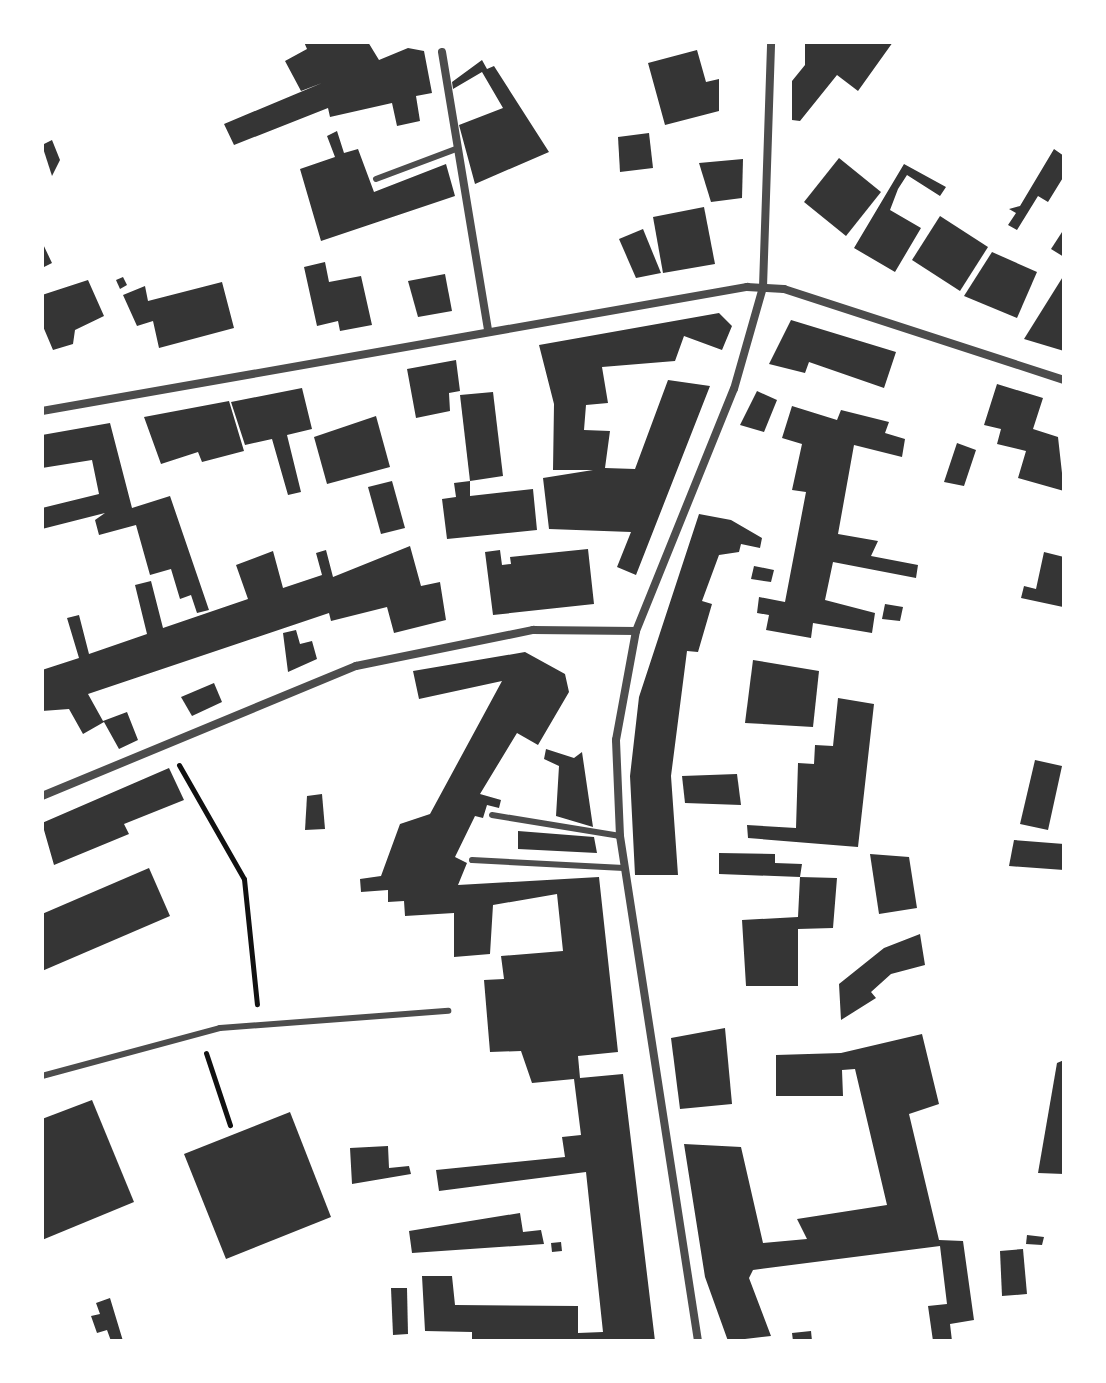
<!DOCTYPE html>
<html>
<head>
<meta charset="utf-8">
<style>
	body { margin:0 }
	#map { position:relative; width:1106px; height:1383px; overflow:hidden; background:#fff; font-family:"Open Sans",sans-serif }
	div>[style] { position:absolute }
	.building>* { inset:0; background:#353535 }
	.path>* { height:5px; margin:-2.5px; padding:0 2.5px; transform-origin:2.5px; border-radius:2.5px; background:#111 }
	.service>* { height:6px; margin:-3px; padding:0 3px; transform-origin:3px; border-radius:3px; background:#4c4c4c }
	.minor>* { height:8px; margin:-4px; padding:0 4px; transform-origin:4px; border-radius:4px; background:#4c4c4c }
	span { translate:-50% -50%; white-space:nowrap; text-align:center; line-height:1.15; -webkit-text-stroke:8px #fff; paint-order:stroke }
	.frame { position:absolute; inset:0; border:44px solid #fff; pointer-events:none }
</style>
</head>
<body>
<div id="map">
	<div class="building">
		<div style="clip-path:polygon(304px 42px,368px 42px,379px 60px,408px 48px,424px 51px,432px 93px,416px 96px,420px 121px,397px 126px,392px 103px,330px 117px,328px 108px,234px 145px,224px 124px,322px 83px,301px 91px,285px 61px,307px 49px)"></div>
		<div style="clip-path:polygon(805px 42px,893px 42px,858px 91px,837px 75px,800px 121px,792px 120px,792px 81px,805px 65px)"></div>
		<div style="clip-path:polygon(697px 50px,706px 82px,719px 79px,719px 111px,665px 125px,648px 63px)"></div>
		<div style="clip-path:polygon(482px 60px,487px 69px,494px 66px,549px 152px,475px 184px,459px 125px,503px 108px,482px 72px,453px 89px,452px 82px)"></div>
		<div style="clip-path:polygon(337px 131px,344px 153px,358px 149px,374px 192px,446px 164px,455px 196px,321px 241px,300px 169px,335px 157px,327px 136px)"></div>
		<div style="clip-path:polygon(649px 133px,653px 168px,620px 172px,618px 137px)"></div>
		<div style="clip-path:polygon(52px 140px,60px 160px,52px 176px,42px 145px)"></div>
		<div style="clip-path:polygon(1054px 149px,1064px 156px,1064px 176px,1048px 202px,1038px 196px,1017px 230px,1008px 225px,1016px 213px,1009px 209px,1020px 206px)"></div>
		<div style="clip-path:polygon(839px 158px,881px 192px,846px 236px,804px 202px)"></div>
		<div style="clip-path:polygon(743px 159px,742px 198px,711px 202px,699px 163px)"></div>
		<div style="clip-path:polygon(904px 164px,946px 187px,940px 196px,907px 175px,898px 189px,890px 210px,921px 228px,895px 272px,854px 248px)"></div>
		<div style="clip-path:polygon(704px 207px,715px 264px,663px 273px,653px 217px)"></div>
		<div style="clip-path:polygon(940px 216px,988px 247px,960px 291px,912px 260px)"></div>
		<div style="clip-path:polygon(643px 229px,661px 273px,636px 278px,619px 239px)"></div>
		<div style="clip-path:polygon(1064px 229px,1064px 257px,1051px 249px)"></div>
		<div style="clip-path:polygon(42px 242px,52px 263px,42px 268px)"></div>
		<div style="clip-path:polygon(992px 252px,1037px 272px,1017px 318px,964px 296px)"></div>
		<div style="clip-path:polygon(325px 262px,329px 282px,361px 276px,372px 325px,340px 331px,338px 321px,317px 326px,304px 267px)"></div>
		<div style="clip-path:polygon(445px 274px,452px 311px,418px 317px,408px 281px)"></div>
		<div style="clip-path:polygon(1064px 275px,1064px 351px,1024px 339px)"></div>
		<div style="clip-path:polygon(123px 277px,127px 285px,120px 289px,116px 280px)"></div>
		<div style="clip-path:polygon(88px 280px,104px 316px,75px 330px,73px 344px,53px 350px,42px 324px,42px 295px)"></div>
		<div style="clip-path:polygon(222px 282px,234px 328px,159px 348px,153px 321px,137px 326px,123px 295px,145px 286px,148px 301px)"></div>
		<div style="clip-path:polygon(719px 313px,732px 326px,722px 350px,684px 336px,675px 361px,602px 367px,608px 403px,586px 405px,584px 430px,610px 431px,605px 468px,635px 469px,668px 380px,710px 386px,636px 575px,617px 567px,631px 532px,549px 529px,543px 478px,593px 470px,553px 470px,554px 404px,539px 345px)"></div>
		<div style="clip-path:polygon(791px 320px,896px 352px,884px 388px,809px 362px,805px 373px,769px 364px)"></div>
		<div style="clip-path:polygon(456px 360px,460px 391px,449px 393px,450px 411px,416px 418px,407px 369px)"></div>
		<div style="clip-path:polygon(997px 384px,1043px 398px,1033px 429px,1058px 437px,1064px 491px,1018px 478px,1026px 451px,997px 444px,1001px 429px,984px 425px)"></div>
		<div style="clip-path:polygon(302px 388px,312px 429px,287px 435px,301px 492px,288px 495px,272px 439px,245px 445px,231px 402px)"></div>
		<div style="clip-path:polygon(757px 391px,777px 400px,764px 432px,740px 425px)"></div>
		<div style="clip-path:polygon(493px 392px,503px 476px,470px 481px,460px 395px)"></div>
		<div style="clip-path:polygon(229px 401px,244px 451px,202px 462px,198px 452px,161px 464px,144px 417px)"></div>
		<div style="clip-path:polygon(792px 406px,837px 420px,841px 410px,889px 422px,885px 433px,905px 439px,902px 457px,854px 445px,838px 534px,878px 541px,871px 556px,918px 565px,916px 578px,833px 562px,825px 600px,875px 613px,872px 633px,813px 623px,811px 638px,766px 630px,769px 615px,757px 613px,759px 597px,785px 602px,806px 492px,792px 490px,802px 444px,782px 438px)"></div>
		<div style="clip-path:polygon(376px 416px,390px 467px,327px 484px,314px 437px)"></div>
		<div style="clip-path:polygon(110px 423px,132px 508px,170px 496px,209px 610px,197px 613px,191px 595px,180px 599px,171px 569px,150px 575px,136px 525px,99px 535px,95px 520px,105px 513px,42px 529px,42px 508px,99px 494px,92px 460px,42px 468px,42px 435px)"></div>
		<div style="clip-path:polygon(957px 443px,976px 450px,964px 486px,944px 482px)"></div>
		<div style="clip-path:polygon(392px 481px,405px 528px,381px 534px,368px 487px)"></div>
		<div style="clip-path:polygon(470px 481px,470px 496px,533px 489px,537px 530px,447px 539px,442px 499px,456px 497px,454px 483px)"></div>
		<div style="clip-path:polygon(699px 514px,731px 520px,762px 538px,760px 548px,741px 544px,739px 552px,719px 555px,702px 601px,712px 604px,698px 652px,687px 651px,671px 776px,678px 875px,635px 875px,630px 776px,639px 697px)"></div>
		<div style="clip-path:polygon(410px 546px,421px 586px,440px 582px,446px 620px,394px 633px,387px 607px,331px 621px,329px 613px,88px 694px,103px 721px,127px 712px,138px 740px,119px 749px,104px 722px,83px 734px,69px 709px,42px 711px,42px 670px,79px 658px,67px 618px,79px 615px,89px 654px,147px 634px,135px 585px,151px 581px,163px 628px,248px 599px,236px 565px,273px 551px,283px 588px,322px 575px,316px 553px,326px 550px,333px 577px)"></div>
		<div style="clip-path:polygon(588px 549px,594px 604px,493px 615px,485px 552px,500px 550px,502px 565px,511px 564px,510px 557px)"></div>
		<div style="clip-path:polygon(1044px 552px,1064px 557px,1063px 607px,1021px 598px,1024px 586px,1036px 589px)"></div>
		<div style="clip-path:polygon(754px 566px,774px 570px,771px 582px,751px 579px)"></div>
		<div style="clip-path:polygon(885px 604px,903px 607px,900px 621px,882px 619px)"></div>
		<div style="clip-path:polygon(296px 630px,300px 644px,312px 641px,317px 659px,288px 672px,283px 633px)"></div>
		<div style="clip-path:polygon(525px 652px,565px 674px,569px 692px,538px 745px,517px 733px,480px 794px,501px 800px,499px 808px,487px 805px,483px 818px,475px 816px,455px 857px,467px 863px,458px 885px,599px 877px,618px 1052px,578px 1056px,580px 1078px,623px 1074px,655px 1341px,472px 1341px,472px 1332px,425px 1331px,422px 1276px,452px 1276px,455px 1305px,578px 1306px,578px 1333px,603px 1332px,586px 1172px,439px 1191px,436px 1170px,565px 1157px,562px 1137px,581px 1135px,574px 1079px,532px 1083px,521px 1051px,490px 1052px,484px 980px,504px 979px,501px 956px,563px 951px,557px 894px,493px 905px,490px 954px,454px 957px,454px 913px,405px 916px,404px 901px,388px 902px,388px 890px,361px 892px,360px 879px,381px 876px,400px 824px,430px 814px,502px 681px,419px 699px,413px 671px)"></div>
		<div style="clip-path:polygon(753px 660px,819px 671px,813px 727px,745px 723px)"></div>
		<div style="clip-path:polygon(214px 683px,222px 702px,192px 716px,181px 697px)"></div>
		<div style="clip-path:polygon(838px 698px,874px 704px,858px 847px,748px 838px,747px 825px,796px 828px,798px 763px,814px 764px,815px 745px,833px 746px)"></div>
		<div style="clip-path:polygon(546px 749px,574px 758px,582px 752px,593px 827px,556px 816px,559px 766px,544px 759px)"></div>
		<div style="clip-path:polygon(1035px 760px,1062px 766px,1048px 830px,1020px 824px)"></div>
		<div style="clip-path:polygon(169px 768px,184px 800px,124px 824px,129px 834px,54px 865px,42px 823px)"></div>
		<div style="clip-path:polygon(737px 774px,741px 805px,685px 803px,682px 776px)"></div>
		<div style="clip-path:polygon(322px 794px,325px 829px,305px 830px,307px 796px)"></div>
		<div style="clip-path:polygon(518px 831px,594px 837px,597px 853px,518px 849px)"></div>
		<div style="clip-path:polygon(1014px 840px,1064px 844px,1064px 870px,1009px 866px)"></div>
		<div style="clip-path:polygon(719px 853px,775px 854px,775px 863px,802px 864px,800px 877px,719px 874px)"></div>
		<div style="clip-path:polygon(870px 854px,909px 857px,917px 908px,879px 914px)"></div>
		<div style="clip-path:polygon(149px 868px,170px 916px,42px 971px,42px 914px)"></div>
		<div style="clip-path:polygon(800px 877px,837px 878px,833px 928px,798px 929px,798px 986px,746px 986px,742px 920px,798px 917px)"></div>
		<div style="clip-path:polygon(920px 934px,925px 965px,891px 974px,871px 992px,876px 998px,841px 1020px,839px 984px,884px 948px)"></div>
		<div style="clip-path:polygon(725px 1028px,732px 1104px,680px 1109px,671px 1038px)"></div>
		<div style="clip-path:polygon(922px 1034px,939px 1104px,909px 1114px,939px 1240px,963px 1241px,974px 1320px,950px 1324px,952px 1341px,933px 1341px,928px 1306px,947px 1304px,940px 1246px,753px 1270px,749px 1278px,771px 1336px,728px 1341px,705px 1277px,684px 1144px,741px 1147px,763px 1243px,807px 1239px,797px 1219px,887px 1205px,855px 1069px,842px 1070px,843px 1096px,776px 1096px,776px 1055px,841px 1053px)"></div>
		<div style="clip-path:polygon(1064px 1060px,1064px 1174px,1038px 1173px,1057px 1063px)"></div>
		<div style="clip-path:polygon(92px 1100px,134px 1202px,42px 1240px,42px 1119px)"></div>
		<div style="clip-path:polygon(290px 1112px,331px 1217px,226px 1259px,184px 1154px)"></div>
		<div style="clip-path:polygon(388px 1146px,389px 1168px,409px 1166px,411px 1174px,352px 1184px,350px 1148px)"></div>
		<div style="clip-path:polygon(520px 1213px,523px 1232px,541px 1230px,544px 1244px,412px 1253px,409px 1231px)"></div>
		<div style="clip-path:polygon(1027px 1235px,1044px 1237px,1042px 1245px,1026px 1244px)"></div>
		<div style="clip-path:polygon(561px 1242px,562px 1251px,552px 1252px,551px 1243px)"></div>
		<div style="clip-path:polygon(1023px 1249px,1027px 1294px,1002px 1296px,1000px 1251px)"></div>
		<div style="clip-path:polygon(391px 1288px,407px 1288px,408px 1334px,393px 1335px)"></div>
		<div style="clip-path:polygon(110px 1298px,123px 1341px,111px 1341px,107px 1330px,97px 1333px,91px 1316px,100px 1314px,96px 1303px)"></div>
		<div style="clip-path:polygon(811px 1331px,812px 1341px,793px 1341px,792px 1333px)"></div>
	</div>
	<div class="path">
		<div style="left:179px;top:765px;width:131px;rotate:60.3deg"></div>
		<div style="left:244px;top:879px;width:126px;rotate:84.1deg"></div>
		<div style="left:206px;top:1053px;width:76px;rotate:71.6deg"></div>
	</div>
	<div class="service">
		<div style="left:376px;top:179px;width:85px;rotate:-20.6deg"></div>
		<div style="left:492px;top:815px;width:130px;rotate:9.3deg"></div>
		<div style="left:472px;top:860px;width:152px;rotate:3deg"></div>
		<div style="left:42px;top:1076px;width:184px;rotate:-15.1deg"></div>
		<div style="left:220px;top:1028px;width:229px;rotate:-4.3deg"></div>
	</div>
	<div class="minor">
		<div style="left:442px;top:52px;width:282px;rotate:80.6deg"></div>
		<div style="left:42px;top:411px;width:716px;rotate:-9.98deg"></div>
		<div style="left:747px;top:287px;width:37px;rotate:3deg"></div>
		<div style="left:784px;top:289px;width:294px;rotate:18deg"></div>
		<div style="left:42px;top:796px;width:340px;rotate:-22.5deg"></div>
		<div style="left:356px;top:666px;width:181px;rotate:-11.5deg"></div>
		<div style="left:533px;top:630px;width:103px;rotate:0.6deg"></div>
		<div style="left:698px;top:1341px;width:511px;rotate:-98.78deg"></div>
		<div style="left:620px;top:836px;width:96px;rotate:-92.4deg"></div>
		<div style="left:616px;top:740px;width:111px;rotate:-79.6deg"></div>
		<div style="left:636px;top:631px;width:261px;rotate:-68deg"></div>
		<div style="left:734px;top:389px;width:106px;rotate:-74.1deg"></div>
		<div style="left:763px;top:287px;width:245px;rotate:-88.1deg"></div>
	</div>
	<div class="frame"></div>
</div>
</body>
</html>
